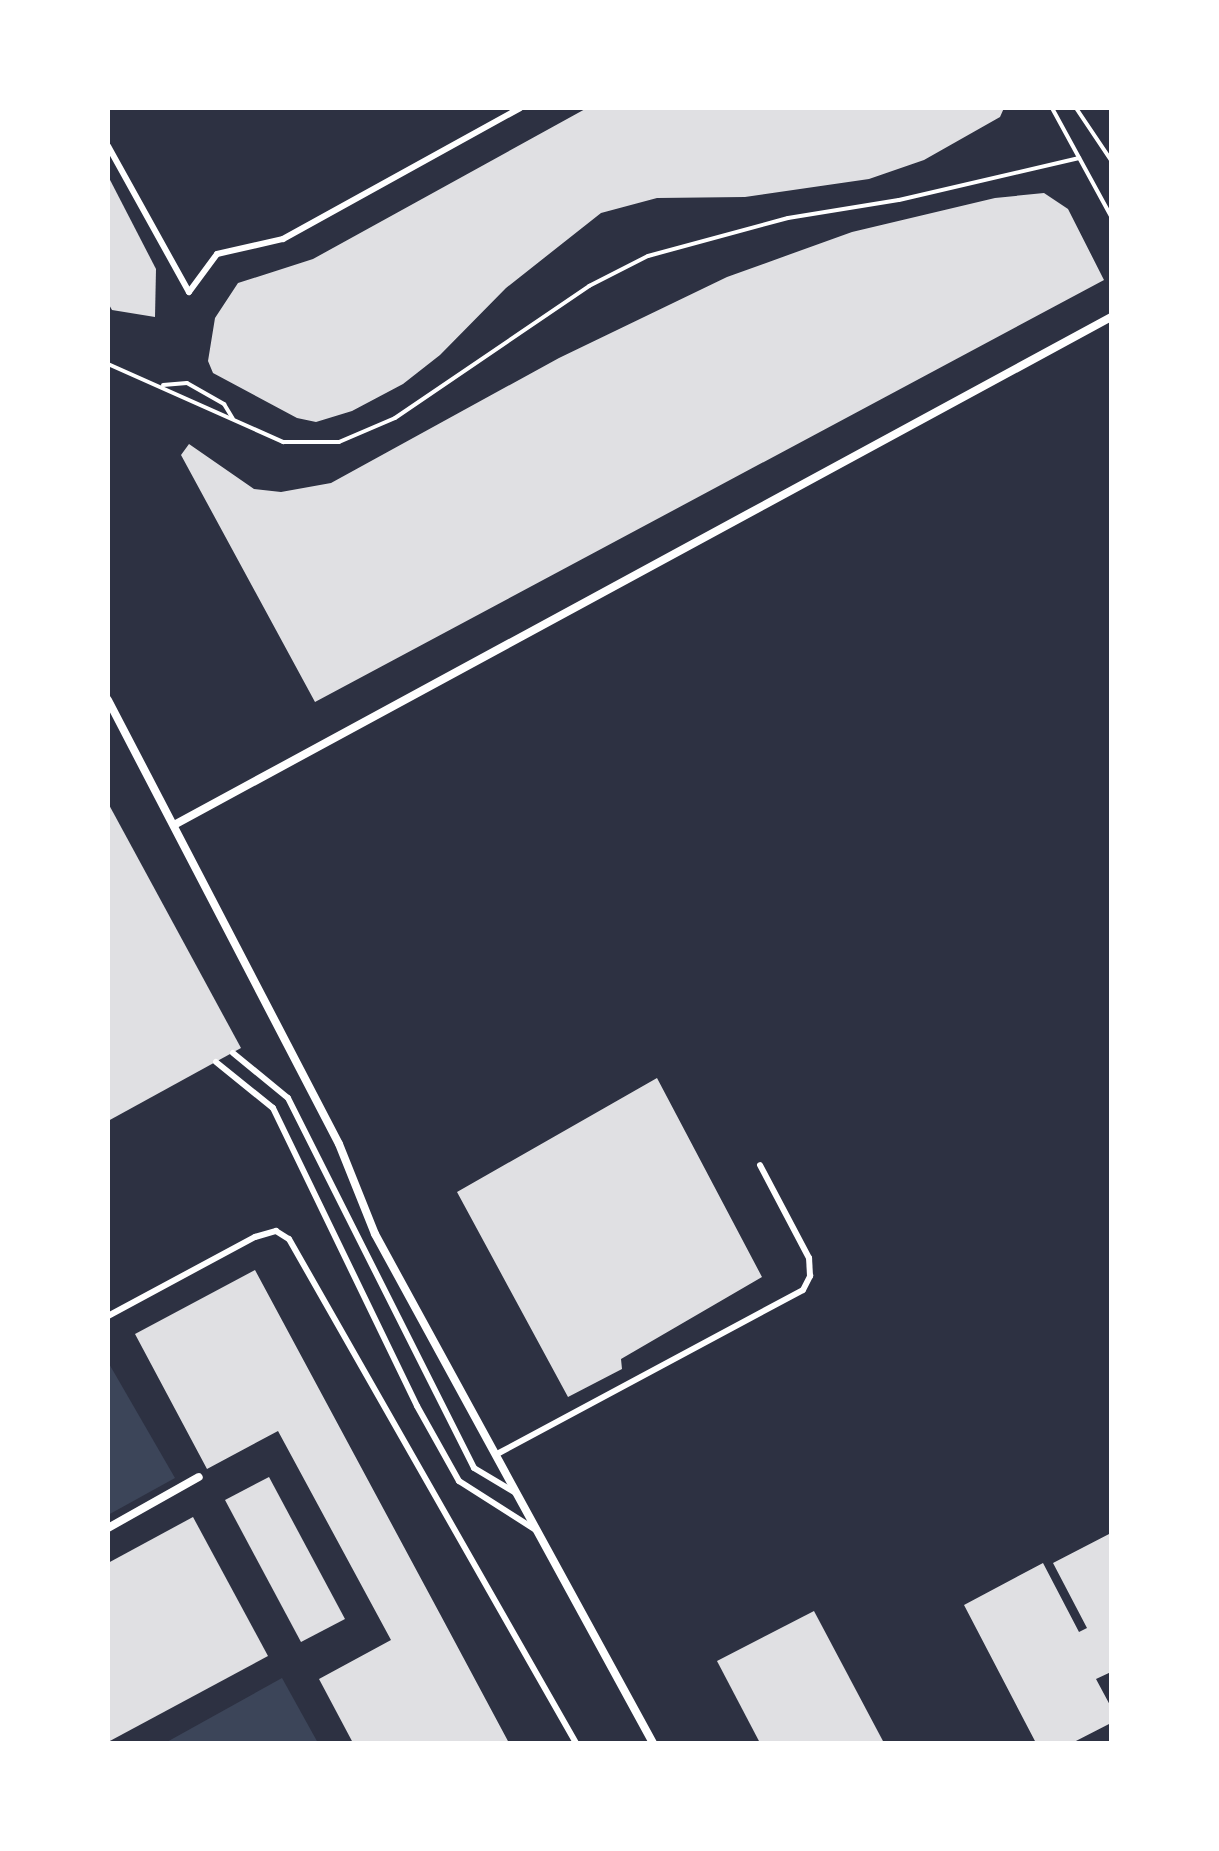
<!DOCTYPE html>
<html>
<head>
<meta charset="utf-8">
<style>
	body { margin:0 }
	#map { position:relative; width:1219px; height:1851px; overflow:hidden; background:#2d3142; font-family:Helvetica,sans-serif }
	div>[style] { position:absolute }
	.green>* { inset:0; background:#3c4559 }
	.building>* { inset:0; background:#e0e0e3 }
	.path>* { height:4px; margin:-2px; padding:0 2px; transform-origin:2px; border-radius:2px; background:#fff }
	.service>* { height:6px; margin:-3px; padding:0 3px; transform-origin:3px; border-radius:3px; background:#fff }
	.minor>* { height:8px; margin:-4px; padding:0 4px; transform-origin:4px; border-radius:4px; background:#fff }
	span { translate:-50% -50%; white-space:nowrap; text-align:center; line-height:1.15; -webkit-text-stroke:6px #fff; paint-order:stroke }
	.frame { position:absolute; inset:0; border:110px solid #fff; pointer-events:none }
</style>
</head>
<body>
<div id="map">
	<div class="green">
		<div style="clip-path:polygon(108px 1362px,175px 1478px,108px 1515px)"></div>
		<div style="clip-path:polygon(282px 1678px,318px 1743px,165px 1743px)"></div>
	</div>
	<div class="building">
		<div style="clip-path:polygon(587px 108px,1004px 108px,1000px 117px,924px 160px,869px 179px,745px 197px,657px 198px,601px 213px,506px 288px,440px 355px,403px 384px,352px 411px,316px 422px,297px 418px,213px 373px,208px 361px,215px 318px,238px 283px,313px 259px)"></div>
		<div style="clip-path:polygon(108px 176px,156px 269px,155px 317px,112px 310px,108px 303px)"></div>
		<div style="clip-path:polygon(1044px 193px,1068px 209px,1104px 280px,315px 702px,181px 455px,189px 444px,254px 489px,281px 492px,331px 483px,559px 358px,727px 277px,852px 232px,995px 198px)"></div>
		<div style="clip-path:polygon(108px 803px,241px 1048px,108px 1121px)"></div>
		<div style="clip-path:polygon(657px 1078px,762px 1277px,621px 1359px,622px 1369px,568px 1397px,457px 1192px)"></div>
		<div style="clip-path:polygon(255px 1270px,440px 1614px,509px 1743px,353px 1743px,319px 1679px,391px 1640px,278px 1431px,207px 1469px,135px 1334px)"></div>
		<div style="clip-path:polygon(269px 1477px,345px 1619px,301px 1642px,225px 1500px)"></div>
		<div style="clip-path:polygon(193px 1517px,268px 1656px,108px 1742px,108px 1563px)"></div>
		<div style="clip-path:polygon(1111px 1533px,1111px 1672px,1096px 1679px,1111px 1707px,1111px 1723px,1072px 1743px,1036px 1743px,964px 1605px,1043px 1563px,1079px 1632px,1087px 1628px,1053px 1563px)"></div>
		<div style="clip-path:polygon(814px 1611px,884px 1743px,760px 1743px,717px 1661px)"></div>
	</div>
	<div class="path">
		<div style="left:1052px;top:108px;width:123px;rotate:61.4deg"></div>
		<div style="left:1076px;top:108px;width:63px;rotate:56.1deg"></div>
		<div style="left:108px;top:338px;width:7px;rotate:90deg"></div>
		<div style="left:108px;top:364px;width:192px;rotate:24deg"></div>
		<div style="left:283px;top:442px;width:56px"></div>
		<div style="left:339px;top:442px;width:61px;rotate:-23.2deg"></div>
		<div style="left:395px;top:418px;width:235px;rotate:-34.2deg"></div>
		<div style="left:589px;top:286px;width:66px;rotate:-27deg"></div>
		<div style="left:648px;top:256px;width:145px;rotate:-15.2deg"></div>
		<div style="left:788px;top:218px;width:112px;rotate:-9.2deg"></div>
		<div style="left:899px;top:200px;width:185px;rotate:-13.1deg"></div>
		<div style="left:163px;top:385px;width:24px;rotate:-5deg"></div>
		<div style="left:187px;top:383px;width:43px;rotate:29.6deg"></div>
		<div style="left:224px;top:404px;width:17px;rotate:59deg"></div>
	</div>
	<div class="service">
		<div style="left:108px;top:146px;width:167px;rotate:61deg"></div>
		<div style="left:189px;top:292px;width:47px;rotate:-53.6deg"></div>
		<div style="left:217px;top:254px;width:68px;rotate:-12.8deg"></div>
		<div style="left:283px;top:239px;width:271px;rotate:-28.9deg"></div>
		<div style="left:233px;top:1053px;width:71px;rotate:39.3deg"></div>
		<div style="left:288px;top:1098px;width:414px;rotate:63.3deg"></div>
		<div style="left:474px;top:1468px;width:49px;rotate:30.8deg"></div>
		<div style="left:216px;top:1062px;width:73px;rotate:38.9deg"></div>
		<div style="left:273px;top:1108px;width:331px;rotate:64.2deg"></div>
		<div style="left:417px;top:1406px;width:86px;rotate:60.8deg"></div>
		<div style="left:459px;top:1481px;width:91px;rotate:32.5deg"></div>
		<div style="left:108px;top:1316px;width:167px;rotate:-28.3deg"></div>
		<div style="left:255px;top:1237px;width:22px;rotate:-16deg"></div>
		<div style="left:276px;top:1231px;width:15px;rotate:32deg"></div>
		<div style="left:289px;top:1239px;width:580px;rotate:60.34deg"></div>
		<div style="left:497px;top:1454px;width:347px;rotate:-28.2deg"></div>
		<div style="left:803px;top:1290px;width:16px;rotate:-63deg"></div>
		<div style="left:810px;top:1276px;width:18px;rotate:-93deg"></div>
		<div style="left:809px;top:1258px;width:105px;rotate:-117.8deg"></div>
	</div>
	<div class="minor">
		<div style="left:108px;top:700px;width:500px;rotate:62.51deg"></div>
		<div style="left:339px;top:1144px;width:97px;rotate:68.2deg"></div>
		<div style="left:375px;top:1234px;width:580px;rotate:61.36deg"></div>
		<div style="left:174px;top:825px;width:1066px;rotate:-28.46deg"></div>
		<div style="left:108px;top:1528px;width:104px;rotate:-29.3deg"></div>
	</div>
	<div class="frame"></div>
</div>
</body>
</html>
